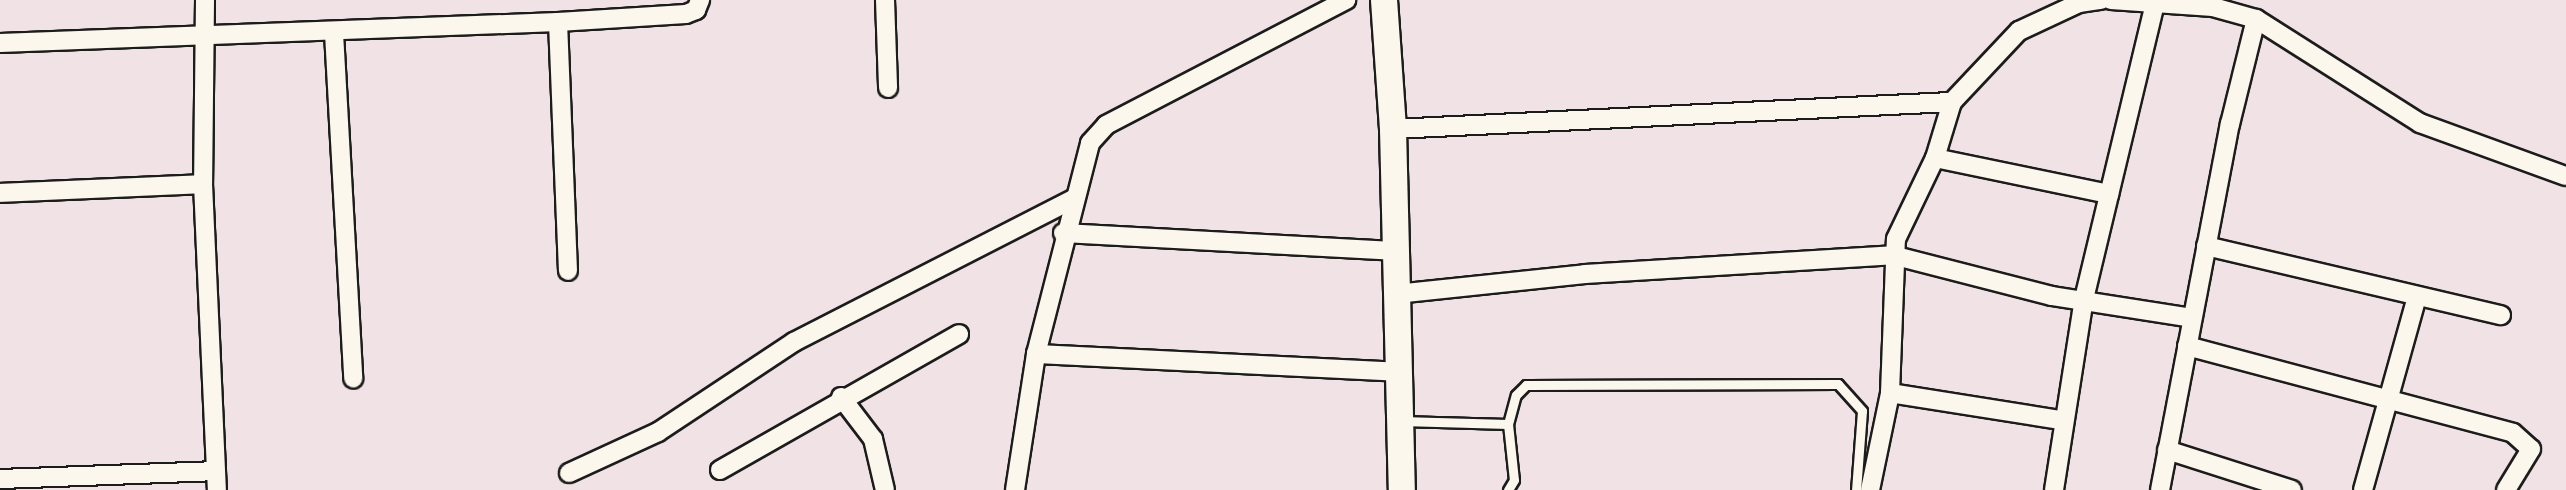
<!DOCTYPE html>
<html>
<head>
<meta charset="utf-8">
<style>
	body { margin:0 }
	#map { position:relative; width:2566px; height:490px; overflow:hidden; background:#f1e2e6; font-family:Dekko,sans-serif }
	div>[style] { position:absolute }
	.roads { filter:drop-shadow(2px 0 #1c1c1c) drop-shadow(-2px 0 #1c1c1c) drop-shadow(0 2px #1c1c1c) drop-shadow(0 -2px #1c1c1c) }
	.service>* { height:9px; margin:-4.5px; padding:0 4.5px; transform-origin:4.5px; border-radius:4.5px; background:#fbf7ec }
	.minor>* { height:18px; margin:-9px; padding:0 9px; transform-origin:9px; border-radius:9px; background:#fbf7ec }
	.secondary>* { height:26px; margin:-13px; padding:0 13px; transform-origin:13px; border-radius:13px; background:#fbf7ec }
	span { translate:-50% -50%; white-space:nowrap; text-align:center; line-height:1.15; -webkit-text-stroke:4.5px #fbf7ec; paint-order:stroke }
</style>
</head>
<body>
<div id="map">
	<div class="roads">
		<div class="service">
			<div style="left:1401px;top:421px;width:107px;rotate:1.6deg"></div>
			<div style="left:1508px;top:424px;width:56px;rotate:83.9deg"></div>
			<div style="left:1514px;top:480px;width:12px;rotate:121deg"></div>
			<div style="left:1508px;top:424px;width:30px;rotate:-75deg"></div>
			<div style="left:1516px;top:395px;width:14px;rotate:-45deg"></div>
			<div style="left:1526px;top:385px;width:312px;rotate:-0.2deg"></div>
			<div style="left:1838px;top:384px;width:36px;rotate:48deg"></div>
			<div style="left:1862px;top:411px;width:79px;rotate:94.3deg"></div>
		</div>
		<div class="minor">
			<div style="left:205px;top:0;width:184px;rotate:90.6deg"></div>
			<div style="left:203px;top:184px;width:306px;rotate:87.4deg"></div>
			<div style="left:885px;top:0;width:88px;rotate:88deg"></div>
			<div style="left:2111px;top:0;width:102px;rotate:3.9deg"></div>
			<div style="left:2213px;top:7px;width:45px;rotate:15.6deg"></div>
			<div style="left:2256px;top:19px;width:194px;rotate:32.4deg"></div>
			<div style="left:2420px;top:123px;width:155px;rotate:20deg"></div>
			<div style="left:558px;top:22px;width:249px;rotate:87.7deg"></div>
			<div style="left:334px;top:33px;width:346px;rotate:86.8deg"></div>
			<div style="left:0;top:43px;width:558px;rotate:-2.16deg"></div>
			<div style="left:558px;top:22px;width:128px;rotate:-3.6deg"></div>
			<div style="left:686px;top:14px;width:11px;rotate:-22deg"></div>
			<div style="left:696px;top:10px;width:11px;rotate:-68deg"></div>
			<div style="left:1393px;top:129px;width:560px;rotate:-2.77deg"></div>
			<div style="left:1952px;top:102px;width:98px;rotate:-46.7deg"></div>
			<div style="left:2019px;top:31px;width:66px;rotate:-25deg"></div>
			<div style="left:2079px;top:3px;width:22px;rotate:-8deg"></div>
			<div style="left:1935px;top:158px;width:178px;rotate:11.7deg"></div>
			<div style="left:0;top:193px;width:203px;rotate:-2.5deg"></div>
			<div style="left:1063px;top:233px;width:331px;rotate:3.1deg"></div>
			<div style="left:2206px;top:246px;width:303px;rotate:13.2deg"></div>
			<div style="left:1396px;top:294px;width:190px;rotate:-6deg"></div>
			<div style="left:1585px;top:274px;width:308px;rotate:-3.5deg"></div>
			<div style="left:1892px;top:255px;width:165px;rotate:14.4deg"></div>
			<div style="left:2052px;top:296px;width:142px;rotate:8.9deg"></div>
			<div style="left:2187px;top:346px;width:337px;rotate:14.9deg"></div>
			<div style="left:2513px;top:433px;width:24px;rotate:42deg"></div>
			<div style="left:2531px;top:449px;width:48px;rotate:121.4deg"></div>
			<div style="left:1036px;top:354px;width:363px;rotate:2.8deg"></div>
			<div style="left:1890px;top:393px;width:173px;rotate:9deg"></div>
			<div style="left:841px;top:397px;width:53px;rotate:52.7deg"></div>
			<div style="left:873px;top:439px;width:52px;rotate:76.8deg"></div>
			<div style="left:2167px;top:450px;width:131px;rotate:17.7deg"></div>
			<div style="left:720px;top:470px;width:275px;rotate:-29.6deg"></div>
			<div style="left:569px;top:473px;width:98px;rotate:-24.7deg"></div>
			<div style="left:658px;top:432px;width:163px;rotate:-33.5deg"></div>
			<div style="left:794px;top:342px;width:314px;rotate:-27.1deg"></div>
			<div style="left:0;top:479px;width:215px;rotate:-2.1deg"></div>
			<div style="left:1015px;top:490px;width:138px;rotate:-81.2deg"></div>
			<div style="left:1036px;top:354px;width:218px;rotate:-75.6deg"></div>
			<div style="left:1090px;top:143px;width:24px;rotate:-48deg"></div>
			<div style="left:1106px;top:125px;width:271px;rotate:-27.5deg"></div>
			<div style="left:1870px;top:490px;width:99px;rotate:-78.3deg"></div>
			<div style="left:1890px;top:393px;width:154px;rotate:-87.8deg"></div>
			<div style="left:1896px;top:239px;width:90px;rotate:-64.3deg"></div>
			<div style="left:1935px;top:158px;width:59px;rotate:-73.1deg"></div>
			<div style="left:2054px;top:490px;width:193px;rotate:-81.1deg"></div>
			<div style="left:2084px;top:299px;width:304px;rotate:-76.5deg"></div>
			<div style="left:2160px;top:490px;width:373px;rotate:-79.2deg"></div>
			<div style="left:2230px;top:124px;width:108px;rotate:-76.1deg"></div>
			<div style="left:2363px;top:490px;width:200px;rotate:-74.4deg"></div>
		</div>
		<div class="secondary">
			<div style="left:1384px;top:0;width:129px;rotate:86deg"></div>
			<div style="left:1393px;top:129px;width:361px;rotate:88.6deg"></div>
		</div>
	</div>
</div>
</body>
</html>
